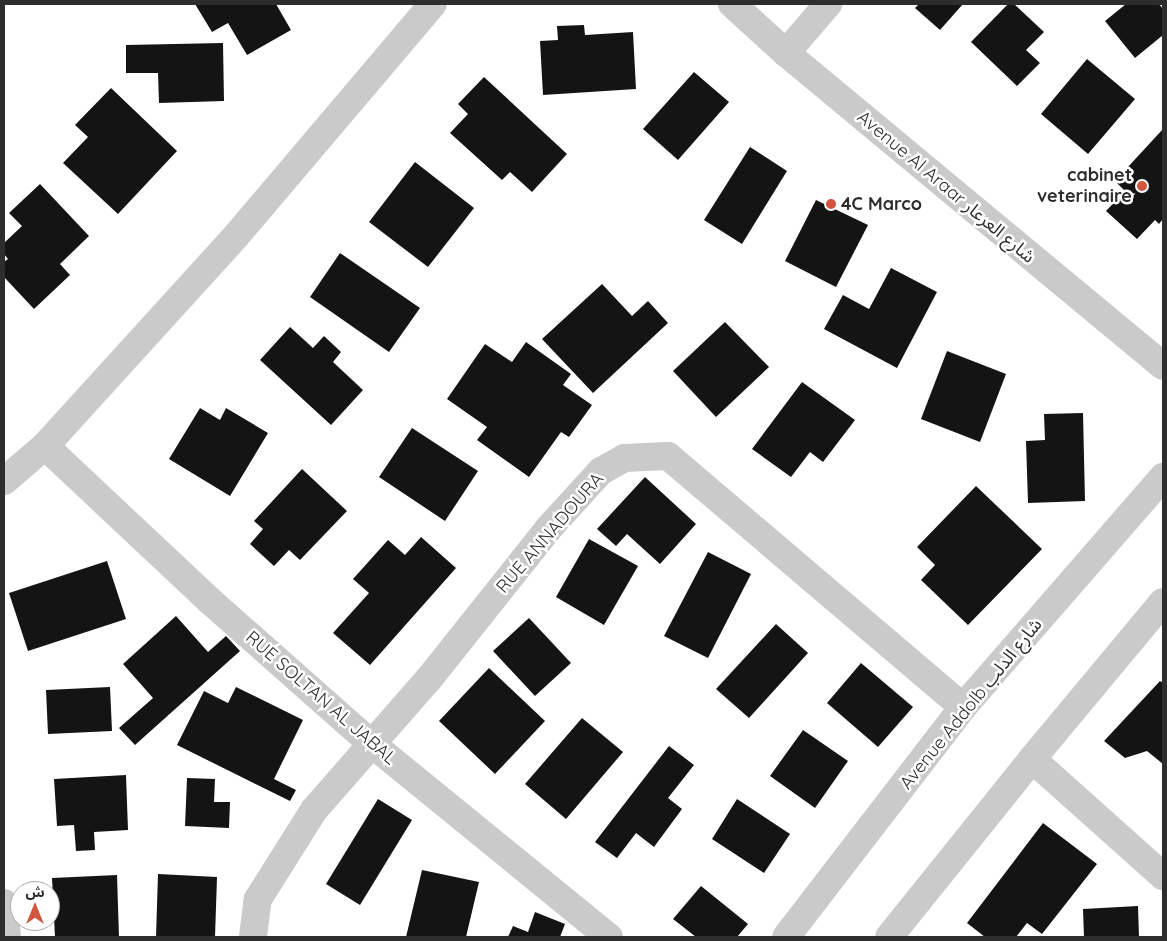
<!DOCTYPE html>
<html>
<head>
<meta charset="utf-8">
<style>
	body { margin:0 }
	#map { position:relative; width:1167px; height:941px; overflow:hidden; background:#fff; font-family:Quicksand,"Noto Sans Arabic",sans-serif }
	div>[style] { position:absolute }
	.building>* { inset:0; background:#141414 }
	.minor>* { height:28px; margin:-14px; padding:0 14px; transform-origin:14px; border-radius:14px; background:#cacaca }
	.tertiary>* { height:28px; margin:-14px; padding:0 14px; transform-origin:14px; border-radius:14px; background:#cacaca }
	.dots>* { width:14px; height:14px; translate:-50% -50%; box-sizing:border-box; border:2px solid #fff; border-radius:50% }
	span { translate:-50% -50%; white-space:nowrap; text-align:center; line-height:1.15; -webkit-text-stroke:5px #fff; paint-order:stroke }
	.poi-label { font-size:18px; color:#2d2d2d; font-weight:700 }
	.right { translate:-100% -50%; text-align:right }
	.left { translate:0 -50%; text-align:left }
	.street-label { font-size:18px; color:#2d2d2d }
	.frame { position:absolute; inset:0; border:5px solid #2d2d2d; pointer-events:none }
	.north { position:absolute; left:10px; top:881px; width:50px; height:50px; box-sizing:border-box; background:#fff; border:1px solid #ababab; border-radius:50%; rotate:0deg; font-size:14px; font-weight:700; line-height:20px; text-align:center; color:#2d2d2d }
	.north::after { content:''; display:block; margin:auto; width:18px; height:22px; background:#d25540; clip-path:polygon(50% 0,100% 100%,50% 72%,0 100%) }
</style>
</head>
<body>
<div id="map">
	<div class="building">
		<div style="clip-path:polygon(195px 4px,276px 4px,291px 30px,247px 55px,228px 23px,212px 32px)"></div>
		<div style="clip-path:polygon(919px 4px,963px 4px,940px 30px,915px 8px)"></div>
		<div style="clip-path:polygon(1008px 4px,1014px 4px,1044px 32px,1026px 50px,1040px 63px,1017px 86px,971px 42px)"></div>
		<div style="clip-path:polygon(1126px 4px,1159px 4px,1163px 9px,1163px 35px,1135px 58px,1105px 21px)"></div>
		<div style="clip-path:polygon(584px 25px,585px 35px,633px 32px,636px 89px,543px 95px,540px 41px,558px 40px,557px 26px)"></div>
		<div style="clip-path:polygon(223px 43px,224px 101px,159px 103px,158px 73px,126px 73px,126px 45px)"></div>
		<div style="clip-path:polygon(1087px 59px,1135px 99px,1088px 154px,1041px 114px)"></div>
		<div style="clip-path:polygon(694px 72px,729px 102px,678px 160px,643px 129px)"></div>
		<div style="clip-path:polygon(484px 77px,567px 154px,532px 192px,510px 172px,502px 180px,450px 133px,468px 114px,458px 104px)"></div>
		<div style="clip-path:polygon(111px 88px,177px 151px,118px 214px,63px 163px,88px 137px,75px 125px)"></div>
		<div style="clip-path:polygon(1163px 129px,1163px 219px,1159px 224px,1155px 220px,1137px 239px,1106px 211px,1125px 191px,1115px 181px)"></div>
		<div style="clip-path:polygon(750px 147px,787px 171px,742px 244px,704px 220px)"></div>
		<div style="clip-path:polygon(415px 162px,474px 208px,428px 267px,369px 222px)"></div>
		<div style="clip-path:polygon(40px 184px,89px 236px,60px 264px,70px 275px,34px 309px,4px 277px,4px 262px,8px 259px,4px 254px,4px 243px,22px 226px,9px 213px)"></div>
		<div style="clip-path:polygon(816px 200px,868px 225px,836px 287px,785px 261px)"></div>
		<div style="clip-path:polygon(340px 253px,420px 308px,389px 352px,310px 297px)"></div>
		<div style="clip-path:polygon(891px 268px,937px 292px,897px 368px,824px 329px,843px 295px,869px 309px)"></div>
		<div style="clip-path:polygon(602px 284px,632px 316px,648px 301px,668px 323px,593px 393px,542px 339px)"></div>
		<div style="clip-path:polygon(725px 322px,769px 367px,716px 417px,673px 371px)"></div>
		<div style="clip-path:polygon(290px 327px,313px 348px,324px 336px,341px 352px,333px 362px,363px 390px,331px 425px,260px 360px)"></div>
		<div style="clip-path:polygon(526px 342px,571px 374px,563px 385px,592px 405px,569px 437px,561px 432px,529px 477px,477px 440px,487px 427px,447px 399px,485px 344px,512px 362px)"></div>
		<div style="clip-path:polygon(947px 351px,1006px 374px,980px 442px,921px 419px)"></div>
		<div style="clip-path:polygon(802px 382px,855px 420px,823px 462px,810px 452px,791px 477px,752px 449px)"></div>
		<div style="clip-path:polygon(200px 408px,220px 420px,226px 408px,268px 433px,230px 496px,169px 459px)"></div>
		<div style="clip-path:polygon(1083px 413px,1085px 501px,1028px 503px,1026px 441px,1045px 440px,1044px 414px)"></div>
		<div style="clip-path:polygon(412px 428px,478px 471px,445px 521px,379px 477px)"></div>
		<div style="clip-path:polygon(302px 469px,347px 511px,300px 560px,289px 550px,274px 566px,250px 544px,263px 529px,254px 521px)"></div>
		<div style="clip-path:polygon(645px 477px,696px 524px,660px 564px,627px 534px,616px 546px,597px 529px)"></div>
		<div style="clip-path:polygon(976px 486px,1042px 549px,968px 625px,921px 580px,935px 565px,917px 547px)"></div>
		<div style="clip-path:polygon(421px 537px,456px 568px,370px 665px,333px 633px,369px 593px,353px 579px,388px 540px,405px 555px)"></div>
		<div style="clip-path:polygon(589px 539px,638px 566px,604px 625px,556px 597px)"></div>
		<div style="clip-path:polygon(708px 552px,751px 574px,708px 658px,664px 636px)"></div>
		<div style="clip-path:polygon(107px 561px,126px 619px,28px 651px,9px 593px)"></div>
		<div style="clip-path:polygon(176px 616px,208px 652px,226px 636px,240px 651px,135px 745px,119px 728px,153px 698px,123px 664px)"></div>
		<div style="clip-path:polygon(529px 618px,571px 663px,535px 696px,493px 651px)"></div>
		<div style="clip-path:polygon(776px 624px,808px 653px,749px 718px,716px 689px)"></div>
		<div style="clip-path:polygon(861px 663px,913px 707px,878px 747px,827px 703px)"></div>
		<div style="clip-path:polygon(489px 668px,545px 721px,495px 774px,439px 721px)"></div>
		<div style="clip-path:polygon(1160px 681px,1163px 683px,1163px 764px,1147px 751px,1125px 758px,1104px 741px)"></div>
		<div style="clip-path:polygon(110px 687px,112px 731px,48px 734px,46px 690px)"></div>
		<div style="clip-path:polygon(236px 687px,303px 720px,274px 779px,296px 790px,290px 801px,177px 745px,204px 691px,228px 703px)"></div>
		<div style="clip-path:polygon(582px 718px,623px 752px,566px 819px,525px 784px)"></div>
		<div style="clip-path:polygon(803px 730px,848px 761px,815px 808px,770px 776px)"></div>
		<div style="clip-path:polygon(669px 746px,694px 765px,668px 798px,682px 809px,654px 847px,636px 833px,617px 858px,595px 842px)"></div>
		<div style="clip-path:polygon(126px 775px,128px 830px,94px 832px,95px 850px,76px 851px,74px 825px,57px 826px,54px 779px)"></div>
		<div style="clip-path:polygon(187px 778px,215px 779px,214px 802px,230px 802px,229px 828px,185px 826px)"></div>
		<div style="clip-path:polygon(378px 799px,412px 820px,360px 905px,326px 884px)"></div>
		<div style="clip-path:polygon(737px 799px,790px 834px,764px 873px,712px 839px)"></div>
		<div style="clip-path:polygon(1043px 823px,1097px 864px,1042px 934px,1027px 923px,1016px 937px,985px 937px,967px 923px)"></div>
		<div style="clip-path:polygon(422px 870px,479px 882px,466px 937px,406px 937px)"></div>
		<div style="clip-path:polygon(158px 874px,217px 877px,215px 937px,156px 937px)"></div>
		<div style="clip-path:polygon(117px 875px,119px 937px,55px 937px,52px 878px)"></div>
		<div style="clip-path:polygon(701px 886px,748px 924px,737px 937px,696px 937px,673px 919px)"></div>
		<div style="clip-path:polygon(1138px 906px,1139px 937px,1084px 937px,1083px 909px)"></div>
		<div style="clip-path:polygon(535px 912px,565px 924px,560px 937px,508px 937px,513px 926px,528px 932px)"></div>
	</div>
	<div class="minor">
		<div style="left:786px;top:53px;width:65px;rotate:-49.4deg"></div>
		<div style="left:45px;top:446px;width:225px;rotate:43.2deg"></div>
		<div style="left:209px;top:600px;width:217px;rotate:41.5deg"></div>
		<div style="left:372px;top:744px;width:306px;rotate:39.2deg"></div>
		<div style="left:1032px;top:759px;width:176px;rotate:41.8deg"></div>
		<div style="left:4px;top:903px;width:34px;rotate:85deg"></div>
		<div style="left:253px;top:937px;width:38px;rotate:-83deg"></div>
		<div style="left:258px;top:899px;width:105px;rotate:-57.8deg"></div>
		<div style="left:314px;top:810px;width:173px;rotate:-48.8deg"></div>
		<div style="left:428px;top:680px;width:193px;rotate:-51.5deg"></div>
		<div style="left:548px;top:529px;width:79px;rotate:-47.6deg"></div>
		<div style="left:601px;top:471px;width:26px;rotate:-29deg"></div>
		<div style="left:624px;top:458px;width:44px;rotate:-2.6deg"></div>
		<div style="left:668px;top:456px;width:387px;rotate:40.4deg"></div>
	</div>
	<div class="tertiary">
		<div style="left:732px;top:4px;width:73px;rotate:42.2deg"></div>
		<div style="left:786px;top:53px;width:490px;rotate:39.7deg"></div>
		<div style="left:4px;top:481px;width:54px;rotate:-40.5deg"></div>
		<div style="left:45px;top:446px;width:284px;rotate:-47.7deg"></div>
		<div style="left:236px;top:236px;width:304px;rotate:-49.7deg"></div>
		<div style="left:786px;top:937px;width:290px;rotate:-52.4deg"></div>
		<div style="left:963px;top:707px;width:305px;rotate:-49deg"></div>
		<div style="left:889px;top:937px;width:228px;rotate:-51.2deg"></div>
		<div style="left:1032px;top:759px;width:204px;rotate:-50.2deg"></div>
	</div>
	<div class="dots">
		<div style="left:1142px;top:186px;background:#d25540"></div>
		<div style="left:831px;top:204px;background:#d25540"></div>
	</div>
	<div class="poi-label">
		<span class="right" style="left:1132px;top:186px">cabinet<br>veterinaire</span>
		<span class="left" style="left:841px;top:204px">4C Marco</span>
	</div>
	<div class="street-label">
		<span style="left:946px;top:187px;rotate:40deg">Avenue Al Araar شارع العرعار</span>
		<span style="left:550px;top:533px;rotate:-49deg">RUE ANNADOURA</span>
		<span style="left:321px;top:698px;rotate:41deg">RUE SOLTAN AL JABAL</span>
		<span style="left:971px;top:704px;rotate:-51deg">Avenue Addolb شارع الدلب</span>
	</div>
	<div class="frame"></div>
	<div class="north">ش</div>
</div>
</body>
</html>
